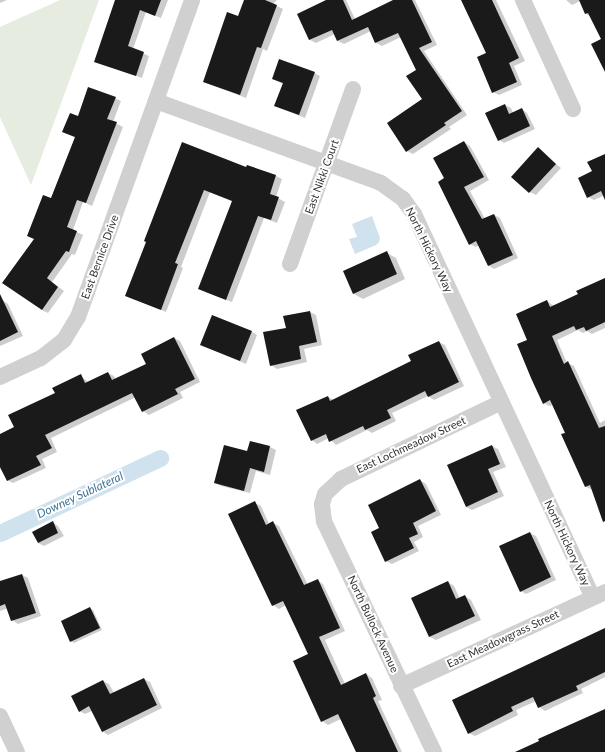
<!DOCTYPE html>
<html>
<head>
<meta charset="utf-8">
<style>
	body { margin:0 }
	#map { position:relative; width:605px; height:752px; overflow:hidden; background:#fff; font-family:Lato,sans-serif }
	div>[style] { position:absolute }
	.green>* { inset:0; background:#e6ecdf }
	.water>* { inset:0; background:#cfe2ee }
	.shadow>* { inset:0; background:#0003 }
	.canal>* { height:17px; margin:-8.5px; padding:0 8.5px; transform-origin:8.5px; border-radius:8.5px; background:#cfe2ee }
	.building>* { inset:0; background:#1a1a1a }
	.street>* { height:16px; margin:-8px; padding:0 8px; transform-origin:8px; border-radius:8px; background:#d0d0d0 }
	span { translate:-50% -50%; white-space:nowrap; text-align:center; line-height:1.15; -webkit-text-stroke:4px #fff; paint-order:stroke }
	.street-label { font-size:11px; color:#333 }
	.water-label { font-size:12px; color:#3f7597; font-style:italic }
</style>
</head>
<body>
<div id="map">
	<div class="green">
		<div style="clip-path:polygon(60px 0,99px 0,31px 185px,0 117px,0 27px)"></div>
	</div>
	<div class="water">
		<div style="clip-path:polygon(372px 216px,380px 238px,379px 242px,376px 245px,355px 254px,349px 239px,357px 237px,352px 224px)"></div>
	</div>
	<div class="shadow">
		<div style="clip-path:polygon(0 0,7px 0,0 3px)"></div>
		<div style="clip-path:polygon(117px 0,168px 0,161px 18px,146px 12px,133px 49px,149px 56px,142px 78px,95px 62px)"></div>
		<div style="clip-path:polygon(245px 0,277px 0,273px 4px,283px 9px,267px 51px,263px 49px,246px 98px,204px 82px,239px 17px)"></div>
		<div style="clip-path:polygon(328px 0,346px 0,355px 19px,395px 0,415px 0,437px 45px,424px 51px,467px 115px,449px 127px,451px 129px,413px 154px,407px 151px,423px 99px,417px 70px,401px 37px,382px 46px,376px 43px,371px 31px,344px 44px,338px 41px,335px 34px,316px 43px,310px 40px,298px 14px)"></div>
		<div style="clip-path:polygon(462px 0,496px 0,525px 61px,514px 66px,522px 85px,499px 95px,493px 92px,487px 54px)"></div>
		<div style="clip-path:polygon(566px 0,605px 0,605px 63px,602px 39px,590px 16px,586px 14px,580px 1px,572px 5px)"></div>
		<div style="clip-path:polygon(314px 73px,320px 76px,305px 118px,275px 106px,283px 84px,273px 79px)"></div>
		<div style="clip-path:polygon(115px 98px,121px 101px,113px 122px,123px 127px,92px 206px,83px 202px,73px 230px,83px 235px,75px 255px,72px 254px,52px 282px,64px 291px,48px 313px,42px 310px,35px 239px,28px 236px,51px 199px,76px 138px,63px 132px,78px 117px)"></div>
		<div style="clip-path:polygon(505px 105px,511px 108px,513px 113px,522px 109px,527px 113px,535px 129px,504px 143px,499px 140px)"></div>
		<div style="clip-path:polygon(464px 142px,470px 146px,489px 180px,470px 191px,485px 219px,494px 215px,500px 218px,518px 258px,494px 269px,489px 266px,479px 245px,476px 247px,470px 244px,445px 179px)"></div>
		<div style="clip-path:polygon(182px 144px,247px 168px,247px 166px,276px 176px,282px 179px,276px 197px,285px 202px,277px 223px,264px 218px,232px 302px,205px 292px,233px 201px,210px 192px,181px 267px,183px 268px,166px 312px,127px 296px)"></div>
		<div style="clip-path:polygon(538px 149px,561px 168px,536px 195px,530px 192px)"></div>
		<div style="clip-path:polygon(605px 156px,605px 200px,603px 196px,594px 200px,588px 197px,593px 172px)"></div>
		<div style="clip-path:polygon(387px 253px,396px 258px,405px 279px,363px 299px,354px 294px,344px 272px)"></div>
		<div style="clip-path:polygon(605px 278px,605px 328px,592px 334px,587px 331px,583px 333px,578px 330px,557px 340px,567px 363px,574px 366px,600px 423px,605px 420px,605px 523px,593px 490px,586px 487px,562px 435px,566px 433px,553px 405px,549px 406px,544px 403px,529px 340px,547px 301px,554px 306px,579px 294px)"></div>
		<div style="clip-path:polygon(2px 300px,8px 304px,23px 336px,0 346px,0 301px)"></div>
		<div style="clip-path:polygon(310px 312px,316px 315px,322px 345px,304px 349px,307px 362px,277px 369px,271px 365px,287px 328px)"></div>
		<div style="clip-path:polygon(252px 332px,257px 335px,246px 364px,201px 345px)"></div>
		<div style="clip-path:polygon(174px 338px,180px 341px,200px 382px,180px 392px,183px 398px,149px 415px,143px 411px,136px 397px,51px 438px,57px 452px,42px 459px,46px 468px,13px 483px,7px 480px,0 468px,0 435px,16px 427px,56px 393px,81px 376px,88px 382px,108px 373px,114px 376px,116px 380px,147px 364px)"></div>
		<div style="clip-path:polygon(439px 342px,445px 345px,464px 386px,434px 400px,428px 396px,392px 413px,396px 421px,372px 433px,367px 430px,336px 445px,329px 438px,317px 444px,312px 440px,328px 397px,334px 400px,413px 362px)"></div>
		<div style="clip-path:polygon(251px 442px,270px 447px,276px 450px,270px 475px,256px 471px,250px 493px,221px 486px,215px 483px,248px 452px)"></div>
		<div style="clip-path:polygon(492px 446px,498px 449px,506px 467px,493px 472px,504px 496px,472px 510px,466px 507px)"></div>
		<div style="clip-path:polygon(420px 480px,426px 484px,441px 515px,418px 526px,423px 537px,414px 542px,419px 551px,392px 564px,386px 561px,380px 528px)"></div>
		<div style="clip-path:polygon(255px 503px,261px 506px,269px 524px,273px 523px,279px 526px,308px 585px,317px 580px,323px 584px,345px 631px,325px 640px,345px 684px,366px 674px,372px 678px,382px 700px,378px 701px,402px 752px,357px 752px,341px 719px,328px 725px,322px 721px,309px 654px,286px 605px,279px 609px,273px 605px)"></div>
		<div style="clip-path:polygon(52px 522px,58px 526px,64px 536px,44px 546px,38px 543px)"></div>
		<div style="clip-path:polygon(530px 533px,536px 536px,556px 580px,526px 594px,521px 591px)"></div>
		<div style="clip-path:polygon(22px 575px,28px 578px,41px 616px,18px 624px,12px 620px,8px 608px,0 611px,0 582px)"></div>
		<div style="clip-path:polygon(448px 582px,454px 586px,460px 599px,465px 596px,471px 600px,481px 620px,436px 640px,430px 637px,413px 598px)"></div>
		<div style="clip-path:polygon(90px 608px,93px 610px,102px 630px,74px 643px,71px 641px)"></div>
		<div style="clip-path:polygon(605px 629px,605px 677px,581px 689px,583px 693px,545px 711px,539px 707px,536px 701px,516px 710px,518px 715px,475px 736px,469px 733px)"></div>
		<div style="clip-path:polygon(144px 679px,150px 682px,162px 708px,108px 735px,102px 731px,92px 711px,85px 714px,79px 711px,103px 681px,109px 684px,114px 693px)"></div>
	</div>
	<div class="canal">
		<div style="left:0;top:533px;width:177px;rotate:-25.1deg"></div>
	</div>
	<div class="building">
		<div style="clip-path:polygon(115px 0,161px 0,155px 16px,140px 10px,128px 46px,144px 52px,136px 76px,94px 62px)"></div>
		<div style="clip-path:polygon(244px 0,265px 0,277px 5px,261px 48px,257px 47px,240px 95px,203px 82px,227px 12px,238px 16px)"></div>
		<div style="clip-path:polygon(326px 0,343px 0,352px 20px,393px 0,412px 0,432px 42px,419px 48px,462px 111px,444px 123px,446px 125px,406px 152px,387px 123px,422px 99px,406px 76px,416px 70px,398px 33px,375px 43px,368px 27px,337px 41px,332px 30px,309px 40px,297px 14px)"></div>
		<div style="clip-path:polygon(461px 0,492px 0,519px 58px,509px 63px,517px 82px,492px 93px,477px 57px,486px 53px)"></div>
		<div style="clip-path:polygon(579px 0,605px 0,605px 72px,591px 44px,601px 39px,588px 13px,585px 14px)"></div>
		<div style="clip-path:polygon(279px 59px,315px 72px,299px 115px,274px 106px,283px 83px,272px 79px)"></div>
		<div style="clip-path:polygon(88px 87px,116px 97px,107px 119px,117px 122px,86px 203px,77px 200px,67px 227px,77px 231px,69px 252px,66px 251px,47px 278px,58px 287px,42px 310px,2px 283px,34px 239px,27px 236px,43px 195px,51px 198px,75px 137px,62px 132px,70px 113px,78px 116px)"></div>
		<div style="clip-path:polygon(505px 104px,509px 114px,522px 108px,530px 126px,498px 141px,485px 113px)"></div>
		<div style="clip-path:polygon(464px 141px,484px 177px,464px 187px,482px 219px,494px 214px,513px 255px,488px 266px,476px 241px,469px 245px,438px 182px,444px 178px,433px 158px)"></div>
		<div style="clip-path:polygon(182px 142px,246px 167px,247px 165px,276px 175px,270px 194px,279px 197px,271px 220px,258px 216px,226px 300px,198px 289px,232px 201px,204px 190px,175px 263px,178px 264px,161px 310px,125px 296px,146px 242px,144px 241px)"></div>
		<div style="clip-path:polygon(538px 147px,556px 164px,529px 193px,511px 177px)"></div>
		<div style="clip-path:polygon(605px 154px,605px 200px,601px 191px,587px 198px,578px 178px,592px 171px,587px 162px)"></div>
		<div style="clip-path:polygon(387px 251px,397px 274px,353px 294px,343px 271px)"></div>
		<div style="clip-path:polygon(605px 278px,605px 322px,586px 331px,584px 327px,576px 330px,574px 326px,552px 336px,564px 364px,568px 361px,599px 428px,605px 426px,605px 521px,603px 522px,590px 485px,585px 487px,561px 434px,565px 433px,550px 400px,543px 404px,531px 378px,517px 344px,527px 340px,516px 314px,547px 300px,550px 307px,578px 294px,576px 291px)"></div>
		<div style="clip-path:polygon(0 294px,18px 332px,0 341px)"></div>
		<div style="clip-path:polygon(310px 311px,317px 342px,299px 346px,301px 359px,270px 366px,263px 332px,286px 328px,283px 316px)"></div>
		<div style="clip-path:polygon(212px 315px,252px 331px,240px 361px,200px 345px)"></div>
		<div style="clip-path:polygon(174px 337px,195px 379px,175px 389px,178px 394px,142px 412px,132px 393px,45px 435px,52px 448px,36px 456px,41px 465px,7px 481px,0 467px,0 434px,14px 427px,8px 415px,55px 393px,52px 388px,81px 374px,85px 383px,108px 372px,112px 380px,146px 364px,141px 354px)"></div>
		<div style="clip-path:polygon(439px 341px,459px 382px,428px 397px,425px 391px,387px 410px,391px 418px,365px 430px,363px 426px,329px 442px,326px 434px,311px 441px,296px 410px,328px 396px,330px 401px,411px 361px,408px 355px)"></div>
		<div style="clip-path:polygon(250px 441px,270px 446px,264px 472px,250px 468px,244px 491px,214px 483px,224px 445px,247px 451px)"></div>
		<div style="clip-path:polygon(492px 445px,500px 464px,488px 469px,498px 492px,466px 507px,447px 465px)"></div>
		<div style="clip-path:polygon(420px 479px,436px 511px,413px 523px,418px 534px,409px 538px,414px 548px,385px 562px,371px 532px,379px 528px,368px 505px)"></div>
		<div style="clip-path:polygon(255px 501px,266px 525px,273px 521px,304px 585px,318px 579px,340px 628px,319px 637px,341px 685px,366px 673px,376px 696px,373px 698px,398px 752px,356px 752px,338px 714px,321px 722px,293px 661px,308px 654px,283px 601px,272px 606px,228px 514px)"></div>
		<div style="clip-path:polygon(53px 521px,58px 533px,38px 543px,32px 532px)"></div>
		<div style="clip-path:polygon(530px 532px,551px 577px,520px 592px,499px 546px)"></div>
		<div style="clip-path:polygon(22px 574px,36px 613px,11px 621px,5px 604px,0 606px,0 581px)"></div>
		<div style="clip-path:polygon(448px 581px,456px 599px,465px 595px,475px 616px,429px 637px,411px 598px)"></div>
		<div style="clip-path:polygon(90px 607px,100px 628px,70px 642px,61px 621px)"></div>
		<div style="clip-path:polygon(605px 628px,605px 672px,576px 686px,578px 690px,538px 708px,533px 697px,511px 707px,513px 711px,468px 734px,452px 700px)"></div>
		<div style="clip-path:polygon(144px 678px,157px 705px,102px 732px,89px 706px,79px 712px,71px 696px,103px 680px,110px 694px)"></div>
		<div style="clip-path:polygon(605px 709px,605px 752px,515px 752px,539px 741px,538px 739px)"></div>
	</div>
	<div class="street">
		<div style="left:523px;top:0;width:120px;rotate:65.4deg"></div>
		<div style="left:156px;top:101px;width:239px;rotate:20deg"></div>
		<div style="left:381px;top:183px;width:27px;rotate:36deg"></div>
		<div style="left:403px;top:199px;width:19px;rotate:54deg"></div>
		<div style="left:414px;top:214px;width:423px;rotate:65deg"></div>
		<div style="left:290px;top:264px;width:186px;rotate:-70.2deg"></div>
		<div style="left:0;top:377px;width:45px;rotate:-24.9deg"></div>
		<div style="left:41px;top:358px;width:29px;rotate:-38deg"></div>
		<div style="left:64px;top:340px;width:27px;rotate:-59deg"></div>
		<div style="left:78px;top:317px;width:337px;rotate:-70.2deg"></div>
		<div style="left:401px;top:686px;width:225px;rotate:-24.7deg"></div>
		<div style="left:0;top:716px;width:40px;rotate:65deg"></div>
		<div style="left:434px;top:752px;width:256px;rotate:-115.5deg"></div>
		<div style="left:324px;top:521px;width:17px;rotate:-97deg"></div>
		<div style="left:322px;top:504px;width:10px;rotate:-73deg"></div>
		<div style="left:325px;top:494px;width:22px;rotate:-43deg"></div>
		<div style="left:341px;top:479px;width:178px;rotate:-25.6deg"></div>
	</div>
	<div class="street-label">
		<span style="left:322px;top:177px;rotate:-70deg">East Nikki Court</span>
		<span style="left:429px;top:250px;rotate:64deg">North Hickory Way</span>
		<span style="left:100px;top:257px;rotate:-70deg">East Bernice Drive</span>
		<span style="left:411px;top:445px;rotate:-25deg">East Lochmeadow Street</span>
		<span style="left:567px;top:543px;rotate:65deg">North Hickory Way</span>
		<span style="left:373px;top:624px;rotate:65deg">North Bullock Avenue</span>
		<span style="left:503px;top:639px;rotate:-25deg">East Meadowgrass Street</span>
	</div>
	<div class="water-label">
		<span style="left:80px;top:495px;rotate:-25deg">Downey Sublateral</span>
	</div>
</div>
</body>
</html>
